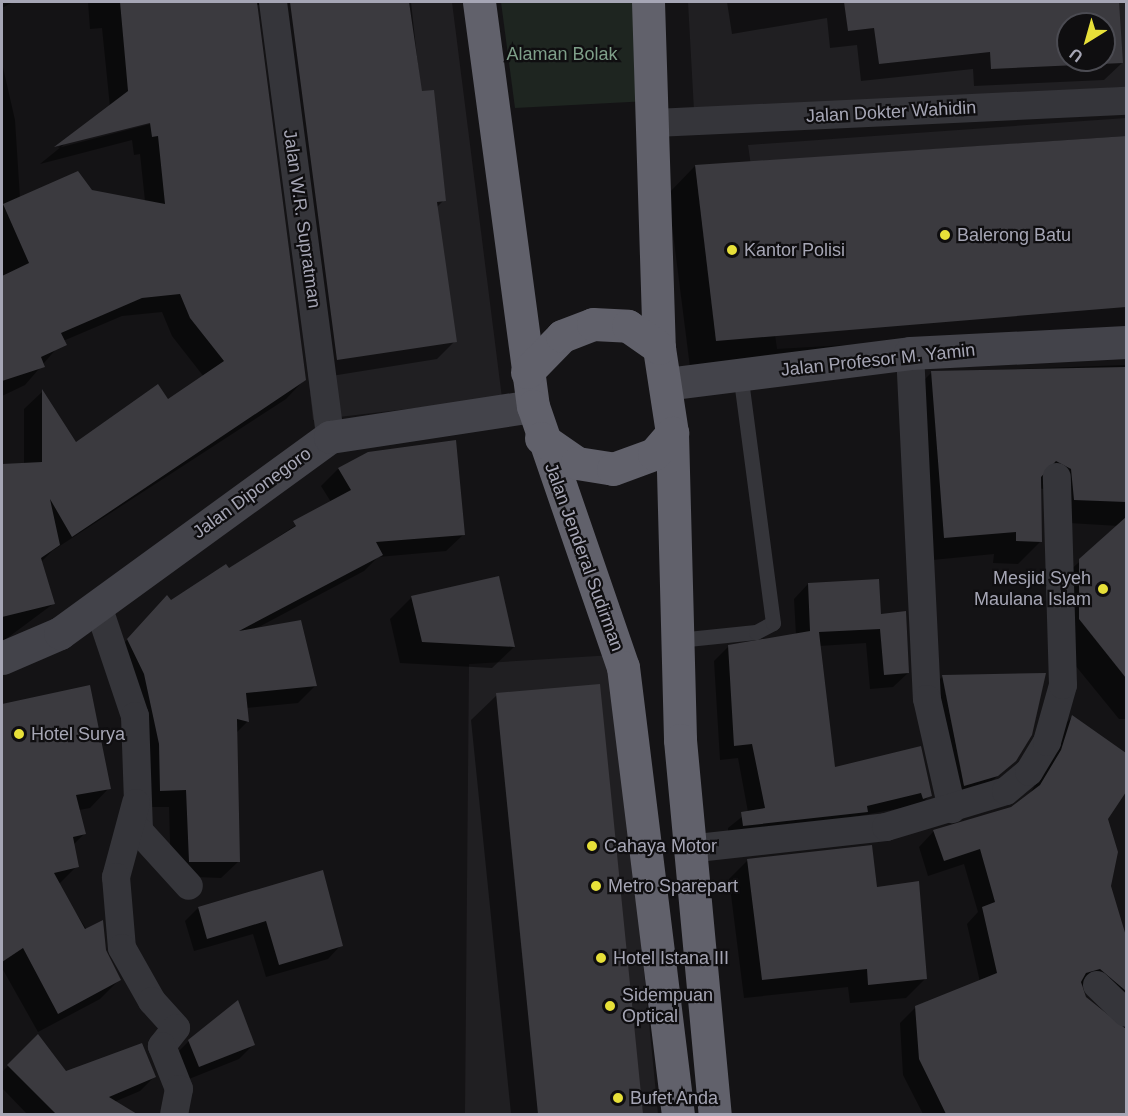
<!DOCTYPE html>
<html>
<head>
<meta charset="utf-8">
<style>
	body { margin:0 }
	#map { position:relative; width:1128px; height:1116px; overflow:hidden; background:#141315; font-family:Arial,sans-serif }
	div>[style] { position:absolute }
	.built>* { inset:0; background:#201f22 }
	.green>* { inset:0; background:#1e2520 }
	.shadow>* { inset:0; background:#0007 }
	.building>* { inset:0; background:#3b3a3f }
	.lane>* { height:15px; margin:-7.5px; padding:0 7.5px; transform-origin:7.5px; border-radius:7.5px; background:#35353a }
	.street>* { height:28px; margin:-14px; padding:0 14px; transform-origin:14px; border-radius:14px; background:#35353a }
	.secondary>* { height:33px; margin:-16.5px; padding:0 16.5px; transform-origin:16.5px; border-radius:16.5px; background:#43434a }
	.highway>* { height:33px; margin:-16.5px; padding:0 16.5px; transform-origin:16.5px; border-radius:16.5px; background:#61616b }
	.dots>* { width:16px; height:16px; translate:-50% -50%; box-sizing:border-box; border:3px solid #0f0e10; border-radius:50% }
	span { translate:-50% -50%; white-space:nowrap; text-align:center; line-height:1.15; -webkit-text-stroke:4.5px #0f0e10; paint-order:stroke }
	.park-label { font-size:18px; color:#7e9f89 }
	.street-label { font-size:18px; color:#a6a6b5 }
	.poi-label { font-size:18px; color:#a6a6b5 }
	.left { translate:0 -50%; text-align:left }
	.right { translate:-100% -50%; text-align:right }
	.frame { position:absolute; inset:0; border:3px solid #a6a6b5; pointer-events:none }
	.north { position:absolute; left:1056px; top:12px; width:60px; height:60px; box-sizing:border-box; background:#0f0e10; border:2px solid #4b4b52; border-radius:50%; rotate:217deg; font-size:16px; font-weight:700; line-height:24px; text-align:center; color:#a6a6b5 }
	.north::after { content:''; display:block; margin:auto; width:21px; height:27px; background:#e7e039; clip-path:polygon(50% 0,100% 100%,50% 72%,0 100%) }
</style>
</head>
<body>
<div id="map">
	<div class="built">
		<div style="clip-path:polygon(269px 2px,452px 2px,502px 398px,313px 420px)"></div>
		<div style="clip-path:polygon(evenodd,688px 2px,1126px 2px,1126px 87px,694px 111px,688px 2px,1068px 24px,1104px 24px,1104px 60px,1068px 60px,1068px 24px)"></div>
		<div style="clip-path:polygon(1126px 118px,1126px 329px,777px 349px,748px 145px)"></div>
		<div style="clip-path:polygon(613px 655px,658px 1114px,465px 1114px,469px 664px)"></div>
	</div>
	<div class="green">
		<div style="clip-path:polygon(501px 2px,636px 2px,649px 101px,515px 108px)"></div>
	</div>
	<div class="shadow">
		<div style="clip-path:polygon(2px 2px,13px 2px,2px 8px)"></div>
		<div style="clip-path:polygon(evenodd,88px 2px,411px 2px,421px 93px,444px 200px,436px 208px,455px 341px,437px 359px,319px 378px,261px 5px,255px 5px,304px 380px,286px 399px,52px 551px,41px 562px,53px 604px,2px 642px,2px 465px,24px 464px,24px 409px,42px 392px,76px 444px,168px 401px,204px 377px,172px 336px,162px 312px,122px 316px,63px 341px,25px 385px,2px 396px,2px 63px,15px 120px,20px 198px,91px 191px,145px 201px,140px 154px,134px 155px,132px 140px,40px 164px,110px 107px,102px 28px,90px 29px,88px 2px,157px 120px,158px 122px,58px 148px,62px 144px,157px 120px)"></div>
		<div style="clip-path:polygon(evenodd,727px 2px,1118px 2px,1122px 63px,1104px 80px,974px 86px,973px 69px,861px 81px,857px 45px,830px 48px,827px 18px,732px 34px,727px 2px,1068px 24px,1104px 24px,1104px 60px,1068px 60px,1068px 24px)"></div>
		<div style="clip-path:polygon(1126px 136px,1126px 333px,690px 367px,668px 194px,695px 166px)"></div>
		<div style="clip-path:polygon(1126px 365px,1126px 719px,1119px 719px,1057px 643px,1056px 583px,1119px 526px,1052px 522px,1048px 490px,1039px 488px,1041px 541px,1018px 564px,993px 563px,994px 554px,922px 561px,909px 395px,932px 372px)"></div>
		<div style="clip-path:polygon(369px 453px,464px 534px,446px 551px,378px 557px,364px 571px,255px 629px,315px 686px,298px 703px,246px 708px,247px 722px,236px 733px,239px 861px,221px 878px,171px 876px,169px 807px,143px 807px,110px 658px,167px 597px,171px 602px,228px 570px,331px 502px,321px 486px,338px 469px)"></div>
		<div style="clip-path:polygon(808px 584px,879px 615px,908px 673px,893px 687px,870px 689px,866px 643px,819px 646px,833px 769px,930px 795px,916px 810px,907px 807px,728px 840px,728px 828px,748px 812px,738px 758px,720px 760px,714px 661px,729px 646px,796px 635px,794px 599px)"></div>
		<div style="clip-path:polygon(412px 597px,514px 647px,492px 668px,400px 663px,390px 619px)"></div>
		<div style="clip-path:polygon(943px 676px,1015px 760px,982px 790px,949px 800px,928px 691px)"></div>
		<div style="clip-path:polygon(599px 685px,642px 1114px,511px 1114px,471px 720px,497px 695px)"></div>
		<div style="clip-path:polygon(88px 687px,109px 788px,90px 808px,79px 810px,85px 833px,73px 845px,77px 866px,58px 885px,119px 980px,100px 999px,38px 1032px,2px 968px,2px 706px)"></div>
		<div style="clip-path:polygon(1072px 717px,1126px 755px,1126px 789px,1106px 818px,1110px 886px,1126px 941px,1126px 1025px,1081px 984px,1084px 998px,1126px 1027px,1126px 1114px,923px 1114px,903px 1075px,900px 1023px,916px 1007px,980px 982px,967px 924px,978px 912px,964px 864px,928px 876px,919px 847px,934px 831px,1012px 808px,1029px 795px,1046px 767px,1057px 732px)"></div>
		<div style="clip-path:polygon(748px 860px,876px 889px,925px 979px,906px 998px,850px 1003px,848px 987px,744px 998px,729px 879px)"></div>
		<div style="clip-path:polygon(322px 872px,341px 945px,328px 959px,266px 977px,253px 934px,194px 951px,185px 921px,198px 908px)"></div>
		<div style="clip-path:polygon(38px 1036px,66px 1073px,155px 1076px,140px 1091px,114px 1102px,134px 1114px,27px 1114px,2px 1088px,2px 1072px)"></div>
		<div style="clip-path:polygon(189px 1041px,254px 1044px,239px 1059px,184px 1081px,174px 1056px)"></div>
	</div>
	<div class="building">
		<div style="clip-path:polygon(120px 2px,257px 2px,306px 380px,72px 537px,50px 499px,60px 545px,41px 558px,55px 604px,2px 617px,2px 464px,42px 462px,42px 389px,76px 442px,158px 384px,168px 399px,224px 361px,190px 318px,180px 294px,142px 298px,61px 333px,67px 345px,41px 357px,45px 367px,2px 381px,2px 276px,29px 263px,3px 204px,78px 171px,92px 190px,165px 204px,158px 136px,152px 137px,150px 123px,54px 147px,128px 91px)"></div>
		<div style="clip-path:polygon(290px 2px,409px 2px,422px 91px,434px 90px,446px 201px,437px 202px,457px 342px,337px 360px)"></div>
		<div style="clip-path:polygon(evenodd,844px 2px,1119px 2px,1123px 63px,991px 69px,990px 52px,879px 64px,874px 28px,848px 31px,844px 2px,1068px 24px,1104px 24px,1104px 60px,1068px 60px,1068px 24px)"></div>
		<div style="clip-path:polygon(1126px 136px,1126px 307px,716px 341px,695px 165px)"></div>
		<div style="clip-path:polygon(1126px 367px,1126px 502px,1074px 500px,1071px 469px,1056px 461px,1041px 477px,1042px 542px,1016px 541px,1016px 532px,944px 538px,931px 371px)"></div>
		<div style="clip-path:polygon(456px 440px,465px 535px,376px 542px,383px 555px,239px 631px,301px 620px,317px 686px,246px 693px,249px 722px,237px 719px,240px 862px,189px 862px,186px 790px,160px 791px,159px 744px,144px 674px,127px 639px,167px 595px,171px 600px,226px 564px,229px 568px,296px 526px,293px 521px,351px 490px,338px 468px,368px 452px)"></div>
		<div style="clip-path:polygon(1126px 517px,1126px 678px,1079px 619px,1079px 559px)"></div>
		<div style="clip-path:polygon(499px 576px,515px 647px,422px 642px,411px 596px)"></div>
		<div style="clip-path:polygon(879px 579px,881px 614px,906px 611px,909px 673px,884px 675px,880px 629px,819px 632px,835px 767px,921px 746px,932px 796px,923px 799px,921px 793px,867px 806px,868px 812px,743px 826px,741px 812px,765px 808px,752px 744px,734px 746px,728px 645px,810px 631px,808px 583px)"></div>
		<div style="clip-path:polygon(1046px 673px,1032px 735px,1016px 761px,998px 776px,964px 786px,942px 675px)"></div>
		<div style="clip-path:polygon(600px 684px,643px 1114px,538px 1114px,496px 693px)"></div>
		<div style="clip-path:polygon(90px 685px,111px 789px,76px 795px,86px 834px,73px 837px,79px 867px,54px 873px,85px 929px,103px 920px,106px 950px,121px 980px,58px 1014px,23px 948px,2px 962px,2px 704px)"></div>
		<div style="clip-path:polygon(1072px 715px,1126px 753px,1126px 792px,1108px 819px,1118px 852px,1111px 886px,1126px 936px,1126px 991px,1100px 969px,1086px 973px,1081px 982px,1086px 997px,1126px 1029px,1126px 1114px,946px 1114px,919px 1059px,915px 1006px,997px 973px,982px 907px,995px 902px,980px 849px,944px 861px,933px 830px,1011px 807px,1040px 785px,1061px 750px)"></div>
		<div style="clip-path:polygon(872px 845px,877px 887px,919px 881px,927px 979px,868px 985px,867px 969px,762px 980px,747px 859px)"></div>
		<div style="clip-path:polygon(323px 870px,343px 946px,279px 965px,266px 921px,207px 939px,198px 907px)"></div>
		<div style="clip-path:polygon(238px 1000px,255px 1045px,199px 1067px,188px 1040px)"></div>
		<div style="clip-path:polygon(38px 1034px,66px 1071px,142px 1043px,156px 1077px,109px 1097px,137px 1114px,56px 1114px,7px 1065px)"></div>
	</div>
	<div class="lane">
		<div style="left:678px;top:640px;width:78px;rotate:-5.9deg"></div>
		<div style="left:756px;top:632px;width:19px;rotate:-28deg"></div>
		<div style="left:773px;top:623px;width:251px;rotate:-97.5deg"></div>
	</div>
	<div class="street">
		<div style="left:273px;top:2px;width:439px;rotate:82.5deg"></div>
		<div style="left:655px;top:123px;width:472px;rotate:-2.7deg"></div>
		<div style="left:910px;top:353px;width:346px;rotate:87.2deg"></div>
		<div style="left:927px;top:699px;width:113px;rotate:77.2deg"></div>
		<div style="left:98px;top:606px;width:116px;rotate:71.4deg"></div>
		<div style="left:135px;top:716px;width:115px;rotate:88deg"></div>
		<div style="left:139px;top:831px;width:74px;rotate:47.7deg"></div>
		<div style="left:136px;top:803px;width:77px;rotate:105.1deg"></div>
		<div style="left:116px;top:877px;width:71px;rotate:85.2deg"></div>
		<div style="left:122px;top:948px;width:61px;rotate:60.5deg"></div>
		<div style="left:152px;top:1001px;width:36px;rotate:48deg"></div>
		<div style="left:176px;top:1028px;width:23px;rotate:128deg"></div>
		<div style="left:162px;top:1046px;width:46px;rotate:68.4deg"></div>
		<div style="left:179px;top:1089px;width:25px;rotate:101deg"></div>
		<div style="left:688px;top:849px;width:199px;rotate:-6.3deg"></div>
		<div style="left:886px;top:827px;width:125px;rotate:-16.7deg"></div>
		<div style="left:1006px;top:791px;width:30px;rotate:-40deg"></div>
		<div style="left:1029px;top:772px;width:35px;rotate:-59deg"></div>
		<div style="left:1047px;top:742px;width:59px;rotate:-74.3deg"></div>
		<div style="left:1063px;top:685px;width:208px;rotate:-91.7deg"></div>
		<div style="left:1097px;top:985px;width:40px;rotate:44deg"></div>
	</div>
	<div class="secondary">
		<div style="left:666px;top:384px;width:246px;rotate:-7.2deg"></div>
		<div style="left:910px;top:353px;width:216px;rotate:-2.9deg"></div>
		<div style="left:2px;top:658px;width:63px;rotate:-23.3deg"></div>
		<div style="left:60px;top:633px;width:334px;rotate:-36deg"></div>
		<div style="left:330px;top:437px;width:205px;rotate:-8.7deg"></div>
	</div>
	<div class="highway">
		<div style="left:479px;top:2px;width:408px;rotate:82.4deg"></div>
		<div style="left:533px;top:406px;width:276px;rotate:71deg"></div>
		<div style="left:623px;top:667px;width:450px;rotate:83deg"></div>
		<div style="left:648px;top:2px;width:346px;rotate:88.2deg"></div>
		<div style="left:659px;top:348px;width:86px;rotate:81.3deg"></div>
		<div style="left:672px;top:433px;width:307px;rotate:88.5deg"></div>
		<div style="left:680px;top:740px;width:376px;rotate:84.7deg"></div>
		<div style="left:527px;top:372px;width:50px;rotate:-45.8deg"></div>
		<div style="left:562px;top:336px;width:33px;rotate:-21deg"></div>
		<div style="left:593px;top:324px;width:35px;rotate:3deg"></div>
		<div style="left:628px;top:326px;width:38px;rotate:35deg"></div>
		<div style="left:541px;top:438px;width:44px;rotate:34.8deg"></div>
		<div style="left:577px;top:463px;width:36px;rotate:9deg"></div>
		<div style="left:613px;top:469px;width:44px;rotate:-20.1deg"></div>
		<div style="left:654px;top:454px;width:28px;rotate:-49deg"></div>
	</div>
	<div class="dots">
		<div style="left:945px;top:235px;background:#e7e039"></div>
		<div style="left:732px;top:250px;background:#e7e039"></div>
		<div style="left:1103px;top:589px;background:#e7e039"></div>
		<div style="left:19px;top:734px;background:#e7e039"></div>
		<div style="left:592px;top:846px;background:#e7e039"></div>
		<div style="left:596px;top:886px;background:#e7e039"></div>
		<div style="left:601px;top:958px;background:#e7e039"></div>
		<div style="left:610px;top:1006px;background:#e7e039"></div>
		<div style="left:618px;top:1098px;background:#e7e039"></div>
	</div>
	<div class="park-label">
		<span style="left:562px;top:54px">Alaman Bolak</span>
	</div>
	<div class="street-label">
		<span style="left:891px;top:112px;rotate:-3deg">Jalan Dokter Wahidin</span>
		<span style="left:302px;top:219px;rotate:82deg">Jalan W.R. Supratman</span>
		<span style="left:878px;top:360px;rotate:-6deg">Jalan Profesor M. Yamin</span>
		<span style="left:252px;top:493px;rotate:-36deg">Jalan Diponegoro</span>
		<span style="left:584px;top:557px;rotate:70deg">Jalan Jenderal Sudirman</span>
	</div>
	<div class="poi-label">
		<span class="left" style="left:957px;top:235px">Balerong Batu</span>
		<span class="left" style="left:744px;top:250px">Kantor Polisi</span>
		<span class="right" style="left:1091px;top:589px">Mesjid Syeh<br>Maulana Islam</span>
		<span class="left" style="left:31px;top:734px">Hotel Surya</span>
		<span class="left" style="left:604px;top:846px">Cahaya Motor</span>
		<span class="left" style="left:608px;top:886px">Metro Sparepart</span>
		<span class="left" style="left:613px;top:958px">Hotel Istana III</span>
		<span class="left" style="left:622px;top:1006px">Sidempuan<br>Optical</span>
		<span class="left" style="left:630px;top:1098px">Bufet Anda</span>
	</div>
	<div class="frame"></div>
	<div class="north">U</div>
</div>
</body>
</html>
